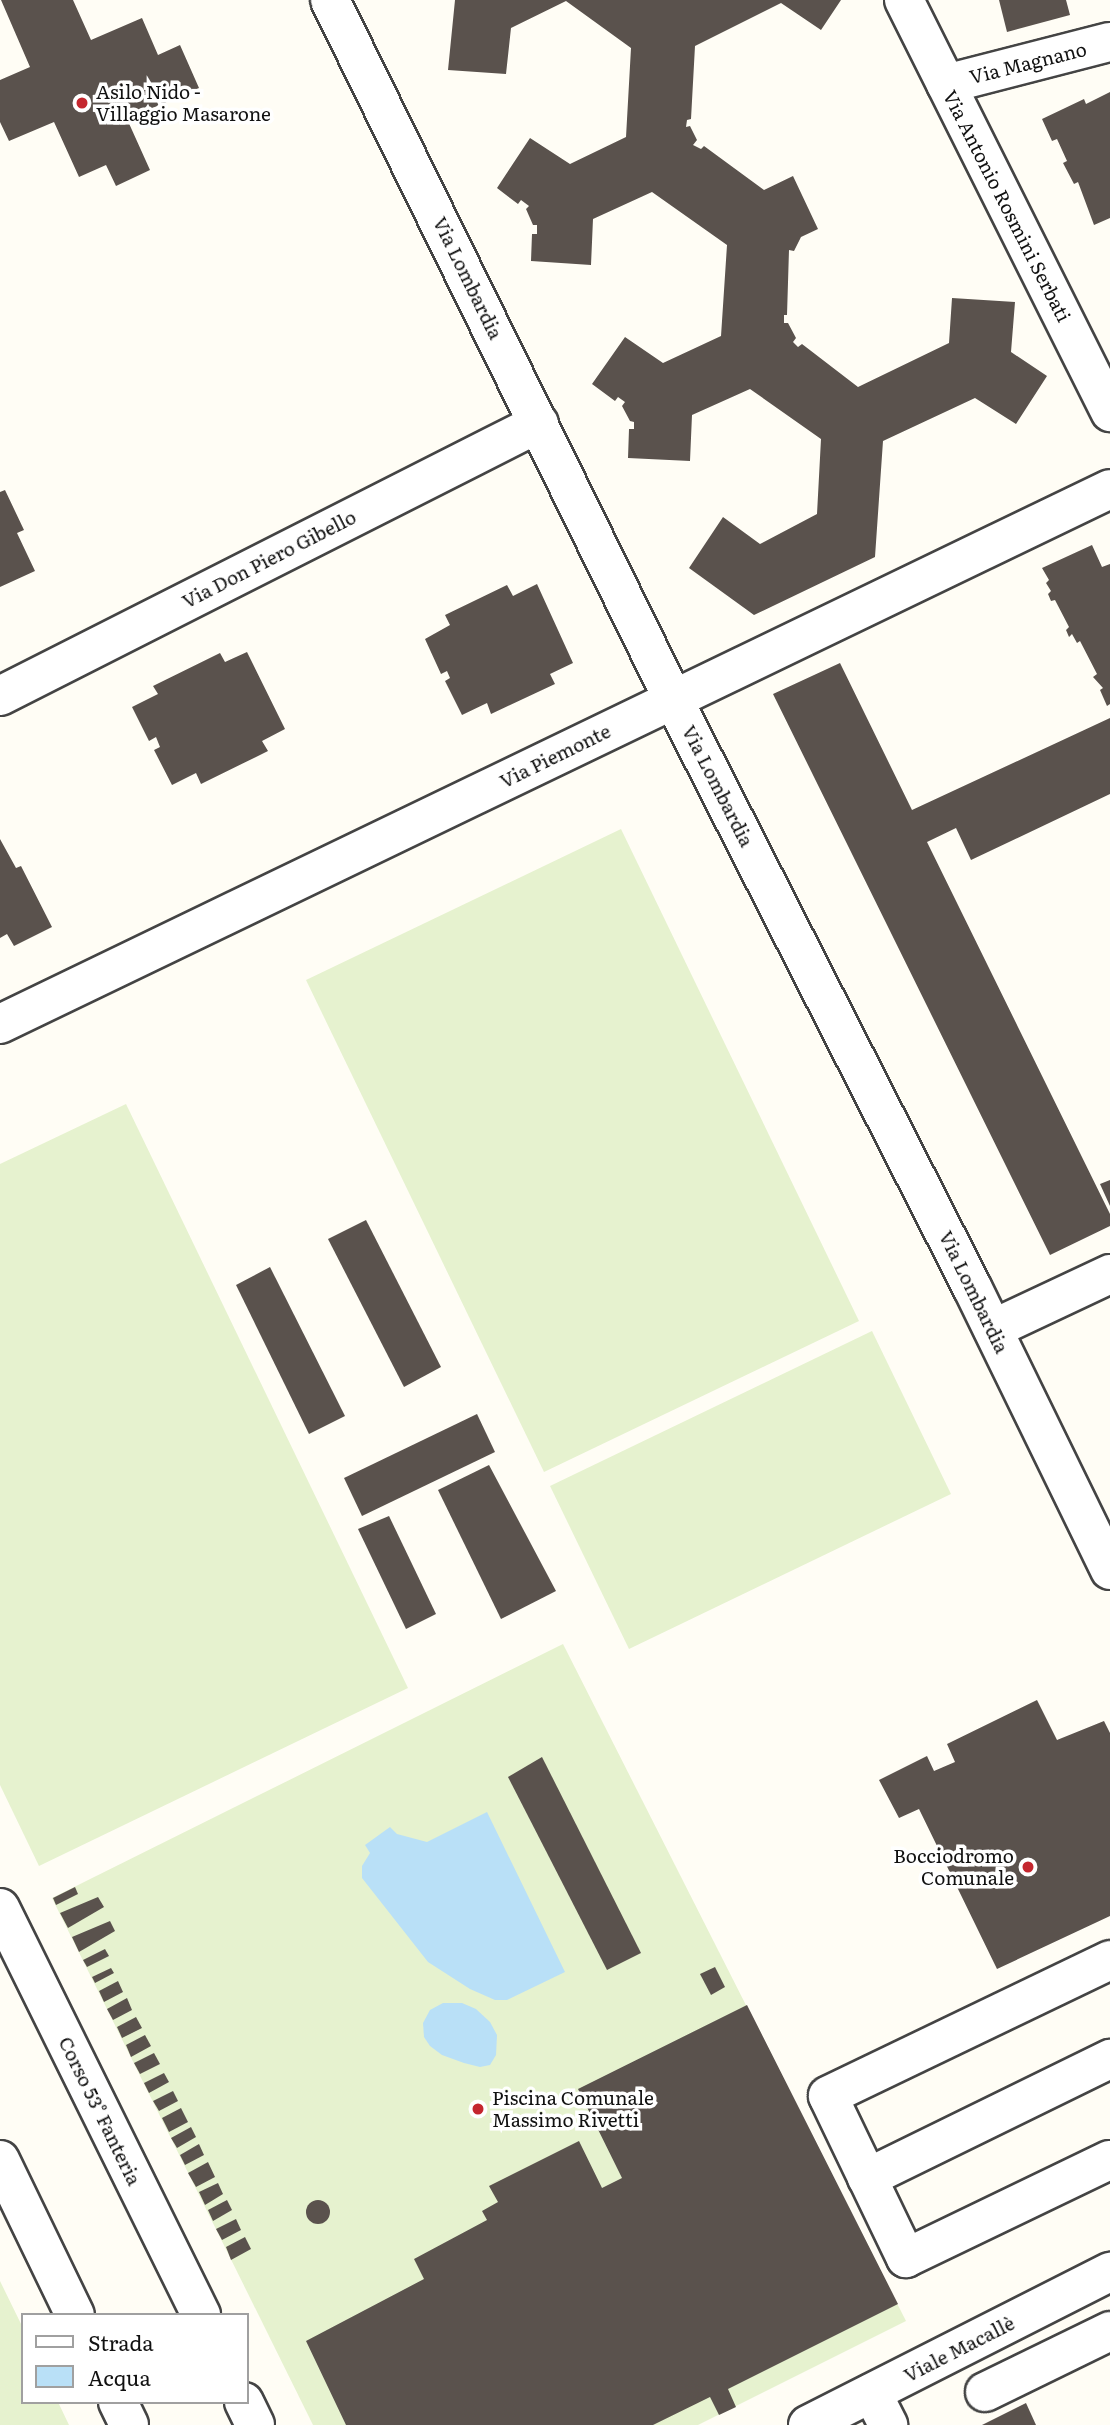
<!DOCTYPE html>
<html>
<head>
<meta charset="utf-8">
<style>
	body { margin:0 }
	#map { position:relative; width:1110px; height:2425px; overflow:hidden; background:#fffdf5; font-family:Literata,serif }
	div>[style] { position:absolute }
	.pitch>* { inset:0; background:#e6f2cf }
	.water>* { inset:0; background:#b9e0f7 }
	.building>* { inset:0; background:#5a524d }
	.round { border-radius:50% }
	.roads { filter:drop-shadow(2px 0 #444) drop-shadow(-2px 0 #444) drop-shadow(0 2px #444) drop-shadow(0 -2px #444) }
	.minor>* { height:38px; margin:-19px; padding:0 19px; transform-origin:19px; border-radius:19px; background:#fff }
	.dots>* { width:19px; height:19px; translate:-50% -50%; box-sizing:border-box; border:4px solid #fff; border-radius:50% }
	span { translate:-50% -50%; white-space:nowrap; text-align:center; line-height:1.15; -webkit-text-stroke:7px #fff; paint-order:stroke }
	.street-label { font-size:19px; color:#111 }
	.poi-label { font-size:19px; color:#111 }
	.left { translate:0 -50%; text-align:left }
	.right { translate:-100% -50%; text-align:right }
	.legend { position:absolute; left:21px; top:2313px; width:228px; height:91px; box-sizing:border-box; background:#fff; border:2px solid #a0a0a0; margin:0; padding:9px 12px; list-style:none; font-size:21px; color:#111 }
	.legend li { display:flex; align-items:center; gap:14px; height:35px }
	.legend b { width:35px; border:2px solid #a0a0a0 }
</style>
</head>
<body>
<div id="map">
	<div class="pitch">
		<div style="clip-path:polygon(621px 829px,859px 1321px,544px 1472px,306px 980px)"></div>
		<div style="clip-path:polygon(126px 1104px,408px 1688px,39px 1866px,0 1785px,0 1164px)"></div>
		<div style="clip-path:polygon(872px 1331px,951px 1494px,629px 1649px,550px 1486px)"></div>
		<div style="clip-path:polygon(563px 1644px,906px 2321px,698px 2425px,313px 2425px,52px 1898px)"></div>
		<div style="clip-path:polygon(0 2281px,23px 2328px,23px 2402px,58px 2402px,69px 2425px,0 2425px)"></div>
	</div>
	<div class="water">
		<div style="clip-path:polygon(487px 1812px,565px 1972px,507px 2000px,495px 2000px,470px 1989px,428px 1962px,362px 1878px,362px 1866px,370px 1853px,365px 1845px,390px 1827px,397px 1834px,427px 1842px)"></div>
		<div style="clip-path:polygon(443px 2003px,462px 2003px,476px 2009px,490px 2022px,497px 2035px,496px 2055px,490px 2065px,480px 2067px,464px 2063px,442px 2055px,430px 2046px,424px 2037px,423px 2023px,430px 2010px)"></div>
	</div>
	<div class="building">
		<div style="clip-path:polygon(1px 0,73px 0,91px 40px,142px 18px,158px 55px,180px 45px,199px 88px,127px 119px,150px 170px,116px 186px,106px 165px,79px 177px,54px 122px,9px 141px,0 122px,0 80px,30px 67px)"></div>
		<div style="clip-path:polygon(455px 0,841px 0,821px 30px,781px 3px,695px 46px,691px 119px,687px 120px,686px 127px,690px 126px,697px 140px,693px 145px,701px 149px,704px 146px,764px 190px,793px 176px,818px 229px,801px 237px,794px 251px,789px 250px,787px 315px,784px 315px,784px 323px,788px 323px,796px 338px,793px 342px,798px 347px,802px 344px,858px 387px,949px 343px,952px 298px,1015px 302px,1011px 352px,1047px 376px,1016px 424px,975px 398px,883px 441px,875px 557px,754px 615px,689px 568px,723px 517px,760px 544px,817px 514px,821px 439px,750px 389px,692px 415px,690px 461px,628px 458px,629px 429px,634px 429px,634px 422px,630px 421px,622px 406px,625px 402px,618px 397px,615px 401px,592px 384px,625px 337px,663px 363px,721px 336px,727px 245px,652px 192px,593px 219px,591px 265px,531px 261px,532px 234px,537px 234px,537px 225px,533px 225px,526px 209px,529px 206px,521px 200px,518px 204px,497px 188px,530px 138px,570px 164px,626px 137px,631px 48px,566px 1px,511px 28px,506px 74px,448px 70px)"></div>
		<div style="clip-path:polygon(999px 0,1066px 0,1070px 15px,1007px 32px)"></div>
		<div style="clip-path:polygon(1110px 92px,1110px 218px,1094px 225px,1078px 182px,1074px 184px,1063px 163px,1067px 161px,1057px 139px,1052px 141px,1042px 119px,1084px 99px,1086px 104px)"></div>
		<div style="clip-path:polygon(5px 490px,24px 530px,17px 533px,35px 571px,0 587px,0 492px)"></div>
		<div style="clip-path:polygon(1092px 545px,1102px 567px,1110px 564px,1110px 704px,1107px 706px,1100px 690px,1103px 688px,1093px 677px,1097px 674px,1080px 641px,1077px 643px,1072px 634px,1069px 637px,1066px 630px,1069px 627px,1055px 600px,1051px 601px,1048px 594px,1051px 591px,1046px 583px,1049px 580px,1042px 568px)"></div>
		<div style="clip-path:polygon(537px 584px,573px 663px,550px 674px,555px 684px,491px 714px,487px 703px,462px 715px,445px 681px,450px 678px,447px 671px,441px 674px,425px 639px,450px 625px,445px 615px,507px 585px,513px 596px)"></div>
		<div style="clip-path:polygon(247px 652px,285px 729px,262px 741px,268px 751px,201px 784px,196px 773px,172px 785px,154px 750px,160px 747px,156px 737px,149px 741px,132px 707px,158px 694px,153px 686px,220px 653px,225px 662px)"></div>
		<div style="clip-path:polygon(840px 663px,912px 810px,1110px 718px,1110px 794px,971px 860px,956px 828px,927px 842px,1110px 1214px,1110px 1226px,1050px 1255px,773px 694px)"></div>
		<div style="clip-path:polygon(0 839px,16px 868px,21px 866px,52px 927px,14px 946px,7px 934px,0 938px)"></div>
		<div style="clip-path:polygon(1110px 1180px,1110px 1206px,1100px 1184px)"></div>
		<div style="clip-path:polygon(366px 1220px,441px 1367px,404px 1387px,328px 1239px)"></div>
		<div style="clip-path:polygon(270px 1267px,345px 1416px,309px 1434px,236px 1285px)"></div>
		<div style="clip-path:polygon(477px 1414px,495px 1452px,362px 1516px,344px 1478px)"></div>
		<div style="clip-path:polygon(489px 1465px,556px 1591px,501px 1619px,438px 1490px)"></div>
		<div style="clip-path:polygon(389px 1516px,436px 1614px,406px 1629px,358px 1529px)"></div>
		<div style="clip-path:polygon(1037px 1700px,1057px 1740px,1104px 1721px,1110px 1733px,1110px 1916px,997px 1969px,919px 1809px,899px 1818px,879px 1780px,927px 1756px,934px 1771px,955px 1762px,947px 1744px)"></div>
		<div style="clip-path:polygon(542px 1757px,641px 1953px,607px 1970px,508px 1777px)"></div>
		<div style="clip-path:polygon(75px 1887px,78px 1894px,56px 1905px,53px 1898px)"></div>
		<div style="clip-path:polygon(98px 1897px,104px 1907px,68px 1928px,60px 1913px)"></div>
		<div style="clip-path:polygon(110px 1921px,115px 1931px,79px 1952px,72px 1937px)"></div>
		<div style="clip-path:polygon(105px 1949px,109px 1956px,87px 1967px,83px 1960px)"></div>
		<div style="clip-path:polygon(715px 1967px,725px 1987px,711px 1995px,700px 1974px)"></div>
		<div style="clip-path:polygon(111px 1968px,114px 1973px,95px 1983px,92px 1977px)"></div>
		<div style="clip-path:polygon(118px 1981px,123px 1992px,104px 2002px,99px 1991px)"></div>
		<div style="clip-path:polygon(127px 1998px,132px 2010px,113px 2020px,107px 2009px)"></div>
		<div style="clip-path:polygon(747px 2005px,898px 2304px,728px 2389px,736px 2407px,719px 2415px,710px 2397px,653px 2425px,346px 2425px,306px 2341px,424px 2279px,414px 2259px,487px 2220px,482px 2211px,498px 2202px,489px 2186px,579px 2141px,602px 2188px,622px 2178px,578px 2089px)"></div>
		<div style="clip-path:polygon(136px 2017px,142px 2028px,122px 2038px,117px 2027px)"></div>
		<div style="clip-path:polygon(145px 2035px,151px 2046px,131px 2057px,126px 2045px)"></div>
		<div style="clip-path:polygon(154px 2053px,160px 2064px,140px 2074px,134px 2063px)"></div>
		<div style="clip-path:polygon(164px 2073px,169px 2082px,149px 2093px,144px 2083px)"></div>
		<div style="clip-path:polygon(173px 2091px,178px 2101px,159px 2111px,153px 2101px)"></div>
		<div style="clip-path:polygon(181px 2108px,188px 2122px,169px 2132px,162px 2118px)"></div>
		<div style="clip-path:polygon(191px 2127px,196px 2137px,177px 2148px,171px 2138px)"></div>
		<div style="clip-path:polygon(199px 2144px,204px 2155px,185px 2165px,180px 2155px)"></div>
		<div style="clip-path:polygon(208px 2162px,215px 2177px,196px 2187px,188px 2173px)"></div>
		<div style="clip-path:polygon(218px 2183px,223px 2194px,205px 2205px,199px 2192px)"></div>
		<div class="round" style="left:306px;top:2200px;width:24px;height:24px"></div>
		<div style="clip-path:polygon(227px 2200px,232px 2210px,213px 2221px,208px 2210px)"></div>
		<div style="clip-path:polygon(236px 2219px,241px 2230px,222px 2240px,216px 2229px)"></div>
		<div style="clip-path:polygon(245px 2237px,251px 2249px,231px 2260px,226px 2247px)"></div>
		<div style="clip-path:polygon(1026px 2403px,1036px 2425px,982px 2425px)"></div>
	</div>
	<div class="roads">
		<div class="minor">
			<div style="left:330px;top:0;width:779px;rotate:63.86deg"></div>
			<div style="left:673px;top:699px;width:660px;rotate:63.05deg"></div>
			<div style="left:972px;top:1287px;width:315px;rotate:64deg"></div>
			<div style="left:904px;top:0;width:461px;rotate:63.4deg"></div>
			<div style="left:946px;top:84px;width:169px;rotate:-14.4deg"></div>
			<div style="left:0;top:696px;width:604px;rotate:-26.86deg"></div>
			<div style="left:0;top:1024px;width:1232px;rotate:-25.73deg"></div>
			<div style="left:993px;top:1329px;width:129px;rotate:-25.2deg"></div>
			<div style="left:0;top:1908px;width:454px;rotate:63.7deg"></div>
			<div style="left:1110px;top:1960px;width:313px;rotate:154.3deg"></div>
			<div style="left:828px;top:2096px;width:180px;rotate:64.3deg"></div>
			<div style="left:906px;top:2258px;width:226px;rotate:-25.7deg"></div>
			<div style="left:0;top:2160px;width:172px;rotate:64.2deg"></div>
			<div style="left:867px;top:2178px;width:271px;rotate:-26.1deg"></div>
			<div style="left:985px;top:2392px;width:139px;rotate:-26deg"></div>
			<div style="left:872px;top:2393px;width:36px;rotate:63deg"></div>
			<div style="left:118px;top:2402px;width:25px;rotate:64deg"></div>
			<div style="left:244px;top:2402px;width:25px;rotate:64deg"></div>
			<div style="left:808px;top:2425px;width:339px;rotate:-26.9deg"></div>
		</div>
	</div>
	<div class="dots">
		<div style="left:82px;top:103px;background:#c4262e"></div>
		<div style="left:1028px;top:1867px;background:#c4262e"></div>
		<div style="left:478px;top:2109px;background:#c4262e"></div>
	</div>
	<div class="street-label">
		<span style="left:1028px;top:63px;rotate:-14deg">Via Magnano</span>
		<span style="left:1007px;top:206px;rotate:63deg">Via Antonio Rosmini Serbati</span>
		<span style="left:468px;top:278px;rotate:64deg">Via Lombardia</span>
		<span style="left:269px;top:559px;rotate:-27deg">Via Don Piero Gibello</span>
		<span style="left:555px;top:756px;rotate:-26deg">Via Piemonte</span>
		<span style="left:718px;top:786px;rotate:63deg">Via Lombardia</span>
		<span style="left:974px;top:1292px;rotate:64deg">Via Lombardia</span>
		<span style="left:100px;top:2111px;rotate:64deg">Corso 53° Fanteria</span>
		<span style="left:959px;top:2349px;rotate:-27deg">Viale Macallè</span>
	</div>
	<div class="poi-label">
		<span class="left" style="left:96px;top:103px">Asilo Nido -<br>Villaggio Masarone</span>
		<span class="right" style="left:1014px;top:1867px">Bocciodromo<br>Comunale</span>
		<span class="left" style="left:492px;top:2109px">Piscina Comunale<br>Massimo Rivetti</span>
	</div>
	<ul class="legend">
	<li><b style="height:9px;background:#fff"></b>Strada</li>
	<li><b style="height:19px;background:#b9e0f7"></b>Acqua</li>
	</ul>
</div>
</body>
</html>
